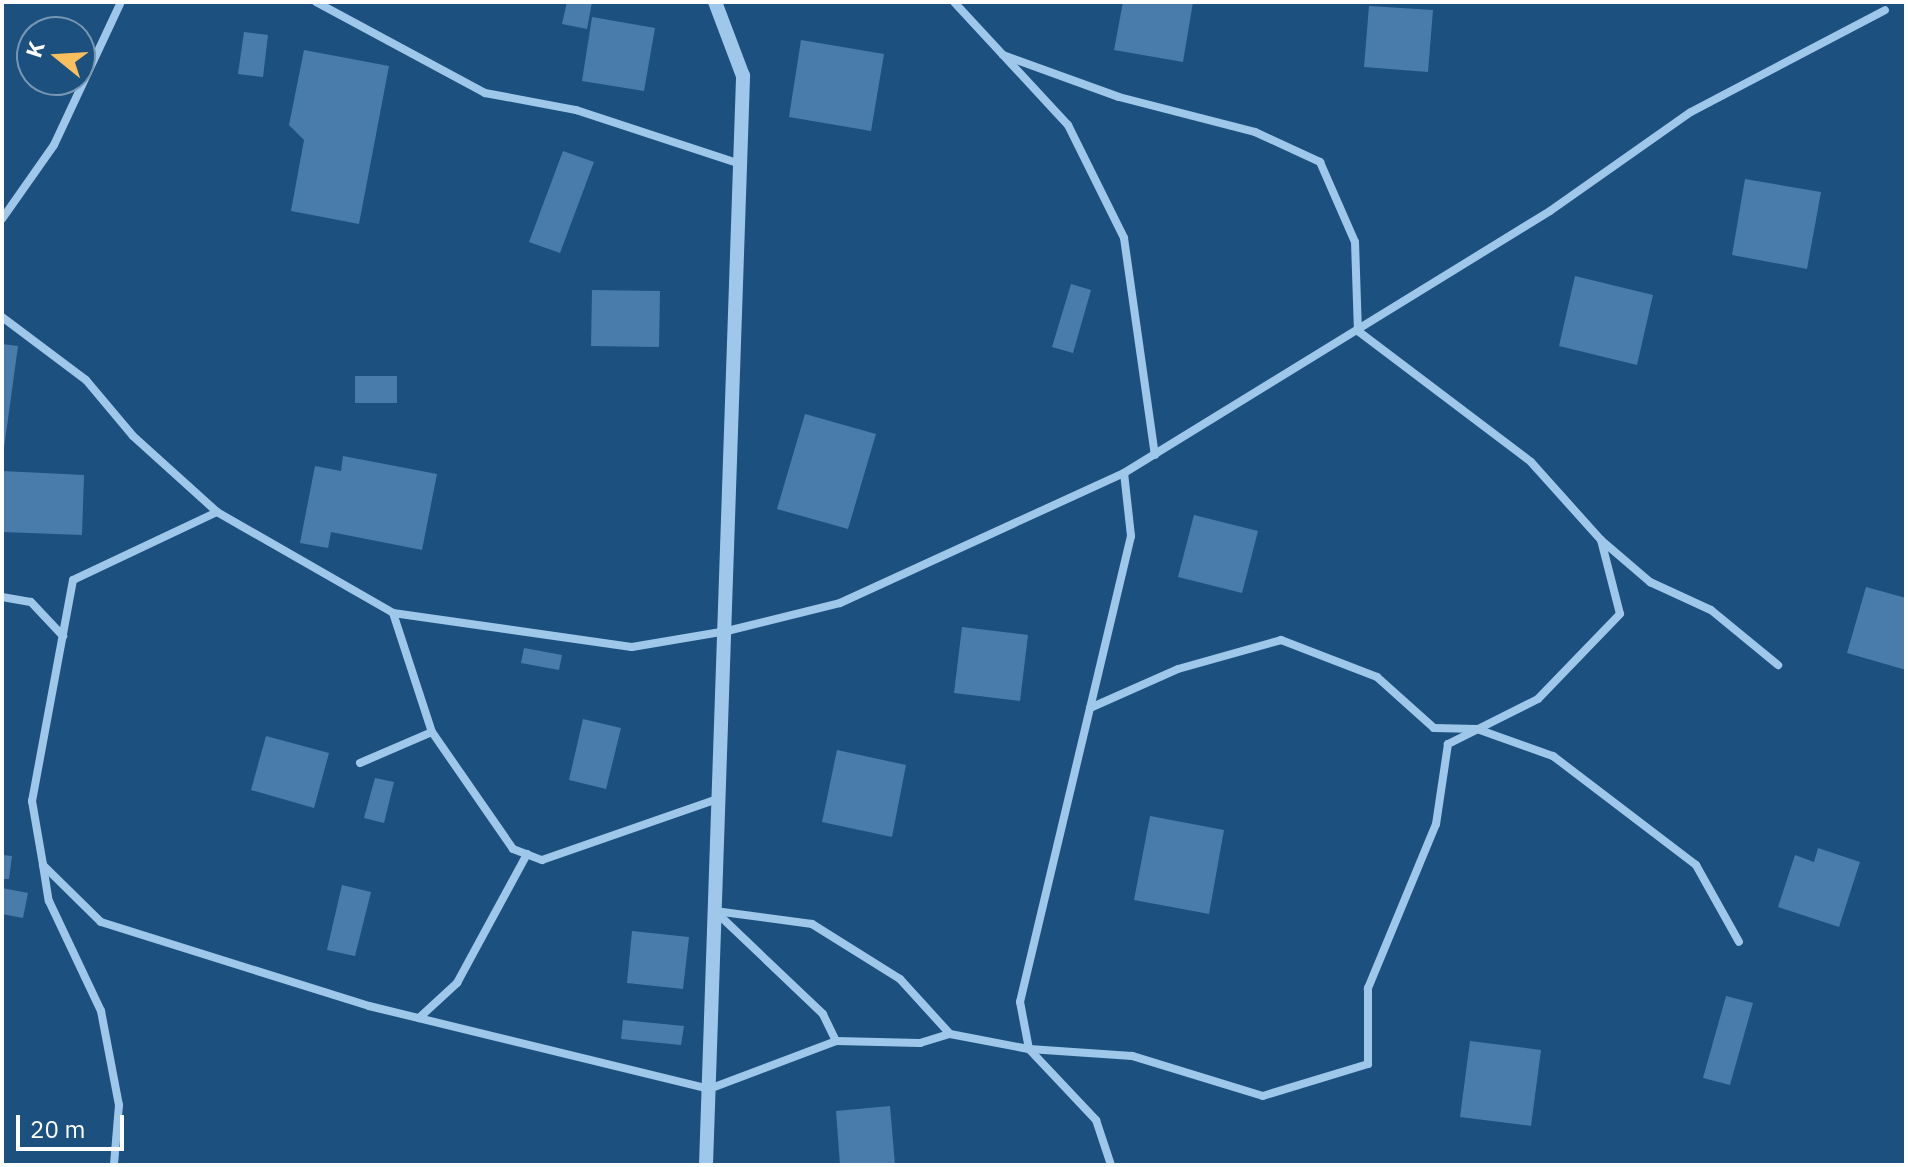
<!DOCTYPE html>
<html>
<head>
<meta charset="utf-8">
<style>
	body { margin:0 }
	#map { position:relative; width:1908px; height:1167px; overflow:hidden; background:#1c507f; font-family:"IBM Plex Sans",sans-serif }
	div>[style] { position:absolute }
	.building>* { inset:0; background:#497cab }
	.minor>* { height:8px; margin:-4px; padding:0 4px; transform-origin:4px; border-radius:4px; background:#9fc7e9 }
	.tertiary>* { height:14px; margin:-7px; padding:0 7px; transform-origin:7px; border-radius:7px; background:#9fc7e9 }
	span { translate:-50% -50%; white-space:nowrap; text-align:center; line-height:1.15; -webkit-text-stroke:6px #1c507f; paint-order:stroke }
	.frame { position:absolute; inset:0; border:4px solid #fff; pointer-events:none }
	.north { position:absolute; left:16px; top:16px; width:80px; height:80px; box-sizing:border-box; background:#1c507f; border:2px solid #7796b2; border-radius:50%; rotate:288deg; font-size:22px; font-weight:700; line-height:32px; text-align:center; color:#fff }
	.north::after { content:''; display:block; margin:auto; width:28px; height:36px; background:#f9bf5d; clip-path:polygon(50% 0,100% 100%,50% 72%,0 100%) }
	.scale { position:absolute; left:16px; top:1115px; width:108px; height:36px; box-sizing:border-box; border:4px solid #fff; border-top:0; padding-left:10px; font-size:24px; line-height:28px; white-space:nowrap; color:#fff; -webkit-text-stroke:6px #1c507f; paint-order:stroke }
</style>
</head>
<body>
<div id="map">
	<div class="building">
		<div style="clip-path:polygon(567px 2px,592px 2px,587px 29px,562px 24px)"></div>
		<div style="clip-path:polygon(1123px 2px,1193px 2px,1183px 62px,1114px 50px)"></div>
		<div style="clip-path:polygon(1369px 6px,1433px 10px,1428px 72px,1364px 67px)"></div>
		<div style="clip-path:polygon(592px 17px,655px 28px,644px 91px,582px 81px)"></div>
		<div style="clip-path:polygon(244px 32px,268px 35px,263px 77px,238px 74px)"></div>
		<div style="clip-path:polygon(801px 40px,884px 54px,871px 131px,789px 117px)"></div>
		<div style="clip-path:polygon(304px 50px,389px 66px,359px 224px,291px 211px,304px 140px,289px 125px)"></div>
		<div style="clip-path:polygon(563px 151px,594px 162px,560px 253px,529px 242px)"></div>
		<div style="clip-path:polygon(1745px 179px,1821px 192px,1807px 269px,1732px 255px)"></div>
		<div style="clip-path:polygon(1575px 276px,1653px 295px,1637px 365px,1559px 346px)"></div>
		<div style="clip-path:polygon(1071px 284px,1091px 290px,1073px 353px,1052px 347px)"></div>
		<div style="clip-path:polygon(592px 290px,660px 291px,659px 347px,591px 346px)"></div>
		<div style="clip-path:polygon(2px 344px,18px 346px,4px 448px,2px 448px)"></div>
		<div style="clip-path:polygon(355px 376px,397px 376px,397px 403px,355px 403px)"></div>
		<div style="clip-path:polygon(805px 414px,876px 434px,848px 529px,777px 509px)"></div>
		<div style="clip-path:polygon(343px 456px,437px 474px,422px 550px,331px 532px,328px 548px,300px 543px,315px 466px,341px 471px)"></div>
		<div style="clip-path:polygon(2px 471px,84px 475px,82px 535px,2px 532px)"></div>
		<div style="clip-path:polygon(1194px 515px,1258px 531px,1242px 593px,1178px 577px)"></div>
		<div style="clip-path:polygon(1866px 587px,1906px 598px,1906px 670px,1847px 653px)"></div>
		<div style="clip-path:polygon(962px 627px,1028px 635px,1020px 701px,954px 693px)"></div>
		<div style="clip-path:polygon(524px 648px,562px 655px,559px 670px,521px 663px)"></div>
		<div style="clip-path:polygon(583px 719px,621px 728px,606px 789px,569px 780px)"></div>
		<div style="clip-path:polygon(266px 736px,329px 753px,314px 808px,251px 790px)"></div>
		<div style="clip-path:polygon(837px 750px,906px 765px,892px 837px,822px 822px)"></div>
		<div style="clip-path:polygon(375px 778px,394px 782px,384px 823px,364px 818px)"></div>
		<div style="clip-path:polygon(1150px 816px,1224px 830px,1209px 914px,1134px 900px)"></div>
		<div style="clip-path:polygon(1818px 848px,1860px 862px,1839px 927px,1778px 907px,1795px 855px,1814px 862px)"></div>
		<div style="clip-path:polygon(2px 855px,12px 856px,9px 879px,2px 879px)"></div>
		<div style="clip-path:polygon(342px 885px,371px 892px,355px 956px,327px 950px)"></div>
		<div style="clip-path:polygon(2px 888px,28px 893px,23px 918px,2px 914px)"></div>
		<div style="clip-path:polygon(632px 931px,689px 937px,683px 989px,627px 983px)"></div>
		<div style="clip-path:polygon(1726px 996px,1753px 1003px,1730px 1085px,1703px 1078px)"></div>
		<div style="clip-path:polygon(623px 1020px,684px 1026px,681px 1045px,621px 1039px)"></div>
		<div style="clip-path:polygon(1470px 1041px,1541px 1050px,1531px 1126px,1460px 1117px)"></div>
		<div style="clip-path:polygon(890px 1106px,895px 1165px,840px 1165px,836px 1111px)"></div>
	</div>
	<div class="minor">
		<div style="left:316px;top:2px;width:192px;rotate:28.3deg"></div>
		<div style="left:485px;top:93px;width:93px;rotate:10.6deg"></div>
		<div style="left:576px;top:110px;width:173px;rotate:18.2deg"></div>
		<div style="left:954px;top:2px;width:168px;rotate:47.2deg"></div>
		<div style="left:1068px;top:125px;width:126px;rotate:63.6deg"></div>
		<div style="left:1124px;top:238px;width:219px;rotate:81.9deg"></div>
		<div style="left:1003px;top:55px;width:123px;rotate:19.9deg"></div>
		<div style="left:1119px;top:97px;width:140px;rotate:14.4deg"></div>
		<div style="left:1255px;top:132px;width:72px;rotate:24.8deg"></div>
		<div style="left:1320px;top:162px;width:87px;rotate:66.4deg"></div>
		<div style="left:1355px;top:242px;width:89px;rotate:88.1deg"></div>
		<div style="left:1358px;top:331px;width:217px;rotate:37.1deg"></div>
		<div style="left:1531px;top:462px;width:105px;rotate:48.1deg"></div>
		<div style="left:1601px;top:540px;width:76px;rotate:75.6deg"></div>
		<div style="left:1620px;top:614px;width:118px;rotate:134deg"></div>
		<div style="left:1538px;top:699px;width:101px;rotate:153.4deg"></div>
		<div style="left:1448px;top:744px;width:81px;rotate:98.5deg"></div>
		<div style="left:1436px;top:824px;width:178px;rotate:112.5deg"></div>
		<div style="left:1368px;top:988px;width:76px;rotate:90deg"></div>
		<div style="left:1368px;top:1064px;width:110px;rotate:163.1deg"></div>
		<div style="left:1263px;top:1096px;width:137px;rotate:-163deg"></div>
		<div style="left:1132px;top:1056px;width:103px;rotate:-176.1deg"></div>
		<div style="left:1029px;top:1049px;width:48px;rotate:-100.8deg"></div>
		<div style="left:1020px;top:1002px;width:479px;rotate:-76.6deg"></div>
		<div style="left:1131px;top:536px;width:63px;rotate:-96.3deg"></div>
		<div style="left:2px;top:219px;width:90px;rotate:-54.9deg"></div>
		<div style="left:54px;top:145px;width:158px;rotate:-64.9deg"></div>
		<div style="left:2px;top:317px;width:105px;rotate:36.9deg"></div>
		<div style="left:86px;top:380px;width:73px;rotate:50deg"></div>
		<div style="left:133px;top:436px;width:113px;rotate:42.1deg"></div>
		<div style="left:217px;top:512px;width:203px;rotate:29.8deg"></div>
		<div style="left:393px;top:613px;width:241px;rotate:8.1deg"></div>
		<div style="left:632px;top:647px;width:96px;rotate:-9.6deg"></div>
		<div style="left:727px;top:631px;width:116px;rotate:-13.9deg"></div>
		<div style="left:840px;top:603px;width:312px;rotate:-24.6deg"></div>
		<div style="left:1124px;top:473px;width:500px;rotate:-31.59deg"></div>
		<div style="left:1550px;top:211px;width:172px;rotate:-35.1deg"></div>
		<div style="left:1691px;top:112px;width:219px;rotate:-27.7deg"></div>
		<div style="left:217px;top:512px;width:159px;rotate:154.7deg"></div>
		<div style="left:73px;top:580px;width:225px;rotate:100.5deg"></div>
		<div style="left:32px;top:801px;width:65px;rotate:80.2deg"></div>
		<div style="left:43px;top:865px;width:81px;rotate:44.5deg"></div>
		<div style="left:101px;top:922px;width:281px;rotate:17.4deg"></div>
		<div style="left:369px;top:1006px;width:350px;rotate:13.7deg"></div>
		<div style="left:709px;top:1089px;width:136px;rotate:-20.7deg"></div>
		<div style="left:836px;top:1041px;width:84px;rotate:1.4deg"></div>
		<div style="left:920px;top:1043px;width:31px;rotate:-17deg"></div>
		<div style="left:950px;top:1034px;width:80px;rotate:10.8deg"></div>
		<div style="left:1029px;top:1049px;width:98px;rotate:46.7deg"></div>
		<div style="left:1096px;top:1120px;width:47px;rotate:71.6deg"></div>
		<div style="left:1601px;top:540px;width:65px;rotate:40.6deg"></div>
		<div style="left:1650px;top:582px;width:67px;rotate:24.7deg"></div>
		<div style="left:1711px;top:610px;width:87px;rotate:39.4deg"></div>
		<div style="left:2px;top:597px;width:29px;rotate:10deg"></div>
		<div style="left:31px;top:602px;width:47px;rotate:46.7deg"></div>
		<div style="left:393px;top:613px;width:125px;rotate:71.9deg"></div>
		<div style="left:432px;top:732px;width:142px;rotate:55.3deg"></div>
		<div style="left:513px;top:849px;width:31px;rotate:21deg"></div>
		<div style="left:542px;top:860px;width:188px;rotate:-19.2deg"></div>
		<div style="left:1090px;top:708px;width:96px;rotate:-23.9deg"></div>
		<div style="left:1178px;top:669px;width:107px;rotate:-15.7deg"></div>
		<div style="left:1281px;top:640px;width:103px;rotate:21.1deg"></div>
		<div style="left:1377px;top:677px;width:76px;rotate:41.8deg"></div>
		<div style="left:1434px;top:728px;width:43px;rotate:1.3deg"></div>
		<div style="left:1477px;top:729px;width:81px;rotate:19.6deg"></div>
		<div style="left:1553px;top:756px;width:180px;rotate:37.3deg"></div>
		<div style="left:1696px;top:865px;width:88px;rotate:60.8deg"></div>
		<div style="left:360px;top:763px;width:78px;rotate:-23.3deg"></div>
		<div style="left:43px;top:865px;width:36px;rotate:81deg"></div>
		<div style="left:49px;top:901px;width:122px;rotate:64.7deg"></div>
		<div style="left:101px;top:1011px;width:96px;rotate:79.2deg"></div>
		<div style="left:119px;top:1105px;width:60px;rotate:94.8deg"></div>
		<div style="left:419px;top:1018px;width:52px;rotate:-42.6deg"></div>
		<div style="left:457px;top:983px;width:147px;rotate:-61.5deg"></div>
		<div style="left:836px;top:1041px;width:30px;rotate:-116deg"></div>
		<div style="left:823px;top:1014px;width:149px;rotate:-136.4deg"></div>
		<div style="left:715px;top:911px;width:98px;rotate:7.6deg"></div>
		<div style="left:812px;top:924px;width:104px;rotate:32deg"></div>
		<div style="left:900px;top:979px;width:74px;rotate:47.7deg"></div>
	</div>
	<div class="tertiary">
		<div style="left:706px;top:1165px;width:1090px;rotate:-88.05deg"></div>
		<div style="left:743px;top:76px;width:79px;rotate:-110.7deg"></div>
	</div>
	<div class="frame"></div>
	<div class="north">K</div>
	<div class="scale">20 m</div>
</div>
</body>
</html>
